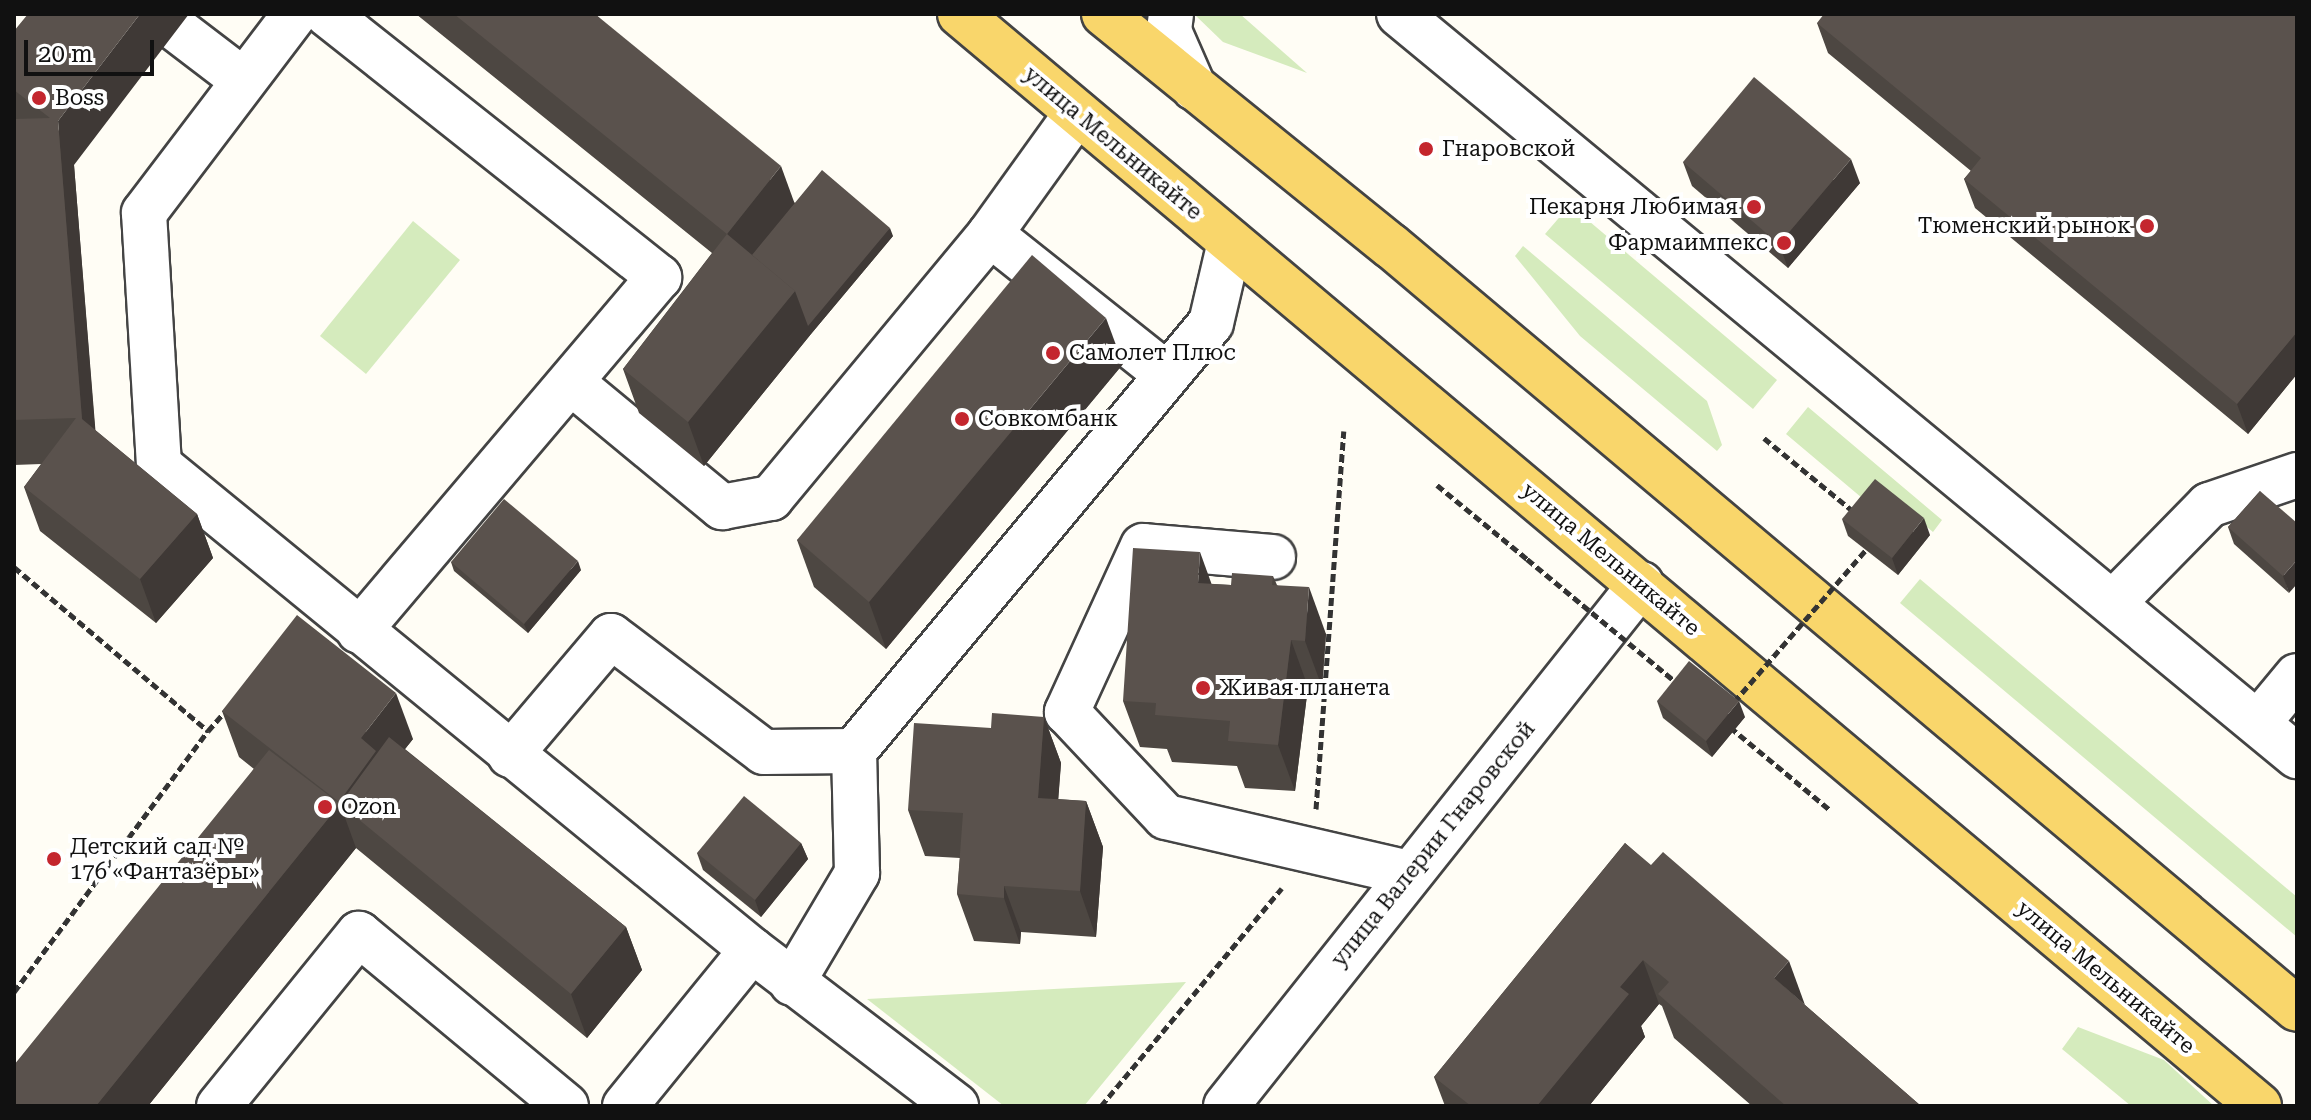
<!DOCTYPE html>
<html>
<head>
<meta charset="utf-8">
<style>
	body { margin:0 }
	#map { position:relative; width:2311px; height:1120px; overflow:hidden; background:#fffdf5; font-family:"Roboto Serif",serif }
	div>[style] { position:absolute }
	.green>* { inset:0; background:#d5ebbd }
	.path>* { height:5px; margin-top:-2.5px; transform-origin:0; background:repeating-linear-gradient(90deg,#333 0 8px,transparent 0 12px) }
	.roads { filter:drop-shadow(2px 0 #444) drop-shadow(-2px 0 #444) drop-shadow(0 2px #444) drop-shadow(0 -2px #444) }
	.minor>* { height:44px; margin:-22px; padding:0 22px; transform-origin:22px; border-radius:22px; background:#fff }
	.major>* { height:44px; margin:-22px; padding:0 22px; transform-origin:22px; border-radius:22px; background:#f9d66b }
	.path-bridge>* { height:5px; margin-top:-2.5px; transform-origin:0; background:repeating-linear-gradient(90deg,#333 0 8px,transparent 0 12px) }
	.wall>* { inset:0; background:#4d4742 }
	.shaded-wall>* { inset:0; background:#3f3936 }
	.building>* { inset:0; background:#5a524d }
	.dots>* { width:22px; height:22px; translate:-50% -50%; box-sizing:border-box; border:4px solid #fff; border-radius:50% }
	span { translate:-50% -50%; white-space:nowrap; text-align:center; line-height:1.15; -webkit-text-stroke:8px #fff; paint-order:stroke }
	.poi-label { font-size:22px; color:#111 }
	.left { translate:0 -50%; text-align:left }
	.right { translate:-100% -50%; text-align:right }
	.street-label { font-size:22px; color:#111 }
	.frame { position:absolute; inset:0; border:16px solid #111; pointer-events:none }
	.scale { position:absolute; left:24px; top:40px; width:130px; height:36px; box-sizing:border-box; border:4px solid #111; border-top:0; padding-left:10px; font-size:24px; line-height:28px; white-space:nowrap; color:#111; -webkit-text-stroke:6px #fff; paint-order:stroke }
</style>
</head>
<body>
<div id="map">
	<div class="green">
		<div style="clip-path:polygon(1194px 14px,1240px 14px,1307px 73px,1223px 42px)"></div>
		<div style="clip-path:polygon(1570px 205px,1777px 380px,1753px 409px,1545px 234px)"></div>
		<div style="clip-path:polygon(413px 221px,460px 260px,366px 374px,320px 336px)"></div>
		<div style="clip-path:polygon(1523px 246px,1707px 401px,1722px 445px,1717px 451px,1580px 336px,1515px 256px)"></div>
		<div style="clip-path:polygon(1808px 407px,1942px 520px,1933px 532px,1880px 488px,1868px 503px,1786px 434px)"></div>
		<div style="clip-path:polygon(1920px 579px,2297px 897px,2297px 937px,1900px 603px)"></div>
		<div style="clip-path:polygon(1186px 982px,1084px 1106px,1004px 1106px,867px 999px)"></div>
		<div style="clip-path:polygon(2078px 1027px,2164px 1060px,2214px 1106px,2131px 1106px,2062px 1049px)"></div>
	</div>
	<div class="path">
		<div style="left:1764px;top:438px;width:117px;rotate:39.4deg"></div>
		<div style="left:1437px;top:485px;width:117px;rotate:39.4deg"></div>
		<div style="left:14px;top:567px;width:254px;rotate:40.2deg"></div>
		<div style="left:208px;top:731px;width:29px;rotate:-49deg"></div>
		<div style="left:1730px;top:727px;width:130px;rotate:39.7deg"></div>
		<div style="left:1316px;top:809px;width:379px;rotate:-85.8deg"></div>
		<div style="left:14px;top:992px;width:325px;rotate:-53.4deg"></div>
		<div style="left:1101px;top:1106px;width:283px;rotate:-50.3deg"></div>
	</div>
	<div class="roads">
		<div class="minor">
			<div style="left:295px;top:14px;width:250px;rotate:127.2deg"></div>
			<div style="left:144px;top:213px;width:252px;rotate:86.6deg"></div>
			<div style="left:159px;top:465px;width:766px;rotate:39.28deg"></div>
			<div style="left:327px;top:14px;width:424px;rotate:38.4deg"></div>
			<div style="left:659px;top:277px;width:464px;rotate:130.3deg"></div>
			<div style="left:1171px;top:14px;width:17px;rotate:97deg"></div>
			<div style="left:1169px;top:31px;width:62px;rotate:66.3deg"></div>
			<div style="left:1399px;top:14px;width:1165px;rotate:39.57deg"></div>
			<div style="left:176px;top:29px;width:84px;rotate:37.3deg"></div>
			<div style="left:990px;top:234px;width:225px;rotate:38.5deg"></div>
			<div style="left:572px;top:383px;width:195px;rotate:39.6deg"></div>
			<div style="left:722px;top:507px;width:50px;rotate:-10.4deg"></div>
			<div style="left:771px;top:498px;width:343px;rotate:-50.3deg"></div>
			<div style="left:990px;top:234px;width:149px;rotate:-54.3deg"></div>
			<div style="left:1273px;top:557px;width:130px;rotate:-175.2deg"></div>
			<div style="left:1143px;top:546px;width:183px;rotate:114.6deg"></div>
			<div style="left:1067px;top:712px;width:144px;rotate:46.7deg"></div>
			<div style="left:1166px;top:817px;width:248px;rotate:13deg"></div>
			<div style="left:2113px;top:603px;width:137px;rotate:-45.6deg"></div>
			<div style="left:2209px;top:505px;width:93px;rotate:-18.8deg"></div>
			<div style="left:2258px;top:723px;width:61px;rotate:-50.3deg"></div>
			<div style="left:510px;top:755px;width:156px;rotate:-49.7deg"></div>
			<div style="left:611px;top:636px;width:192px;rotate:37.2deg"></div>
			<div style="left:764px;top:752px;width:90px;rotate:-0.6deg"></div>
			<div style="left:792px;top:983px;width:128px;rotate:-59.4deg"></div>
			<div style="left:857px;top:873px;width:122px;rotate:-91.4deg"></div>
			<div style="left:854px;top:751px;width:557px;rotate:-50.17deg"></div>
			<div style="left:1211px;top:323px;width:83px;rotate:-76.8deg"></div>
			<div style="left:219px;top:1106px;width:222px;rotate:-50.9deg"></div>
			<div style="left:359px;top:934px;width:269px;rotate:39.7deg"></div>
			<div style="left:625px;top:1106px;width:201px;rotate:-50.9deg"></div>
			<div style="left:752px;top:950px;width:257px;rotate:37.4deg"></div>
			<div style="left:1226px;top:1106px;width:667px;rotate:-51.51deg"></div>
		</div>
		<div class="major">
			<div style="left:960px;top:14px;width:1697px;rotate:40.05deg"></div>
			<div style="left:1104px;top:14px;width:369px;rotate:39deg"></div>
			<div style="left:1391px;top:246px;width:1184px;rotate:40.1deg"></div>
		</div>
	</div>
	<div class="path-bridge">
		<div style="left:1527px;top:559px;width:195px;rotate:39.6deg"></div>
		<div style="left:1734px;top:702px;width:206px;rotate:-49.1deg"></div>
	</div>
	<div class="wall">
		<div style="clip-path:polygon(416px 14px,595px 14px,795px 203px,893px 236px,811px 334px,704px 466px,639px 413px,623px 369px,712px 253px)"></div>
		<div style="clip-path:polygon(2297px 14px,2297px 374px,2248px 434px,1975px 208px,1964px 179px,1971px 171px,1828px 53px,1817px 23px)"></div>
		<div style="clip-path:polygon(14px 31px,74px 165px,95px 430px,197px 514px,213px 558px,156px 623px,40px 531px,24px 487px,41px 464px,14px 465px)"></div>
		<div style="clip-path:polygon(1683px 162px,1860px 183px,1788px 268px,1692px 186px)"></div>
		<div style="clip-path:polygon(1123px 364px,886px 649px,814px 587px,797px 540px)"></div>
		<div style="clip-path:polygon(2260px 491px,2289px 593px,2234px 544px,2228px 527px)"></div>
		<div style="clip-path:polygon(1842px 519px,1930px 535px,1898px 575px,1848px 536px)"></div>
		<div style="clip-path:polygon(451px 562px,581px 570px,528px 633px,454px 571px)"></div>
		<div style="clip-path:polygon(1273px 576px,1277px 585px,1326px 634px,1322px 687px,1308px 687px,1295px 791px,1245px 788px,1237px 766px,1172px 762px,1167px 749px,1140px 747px,1123px 701px,1211px 584px,1231px 585px)"></div>
		<div style="clip-path:polygon(1657px 701px,1745px 717px,1712px 757px,1663px 718px)"></div>
		<div style="clip-path:polygon(222px 711px,413px 739px,405px 749px,626px 927px,642px 970px,587px 1038px,356px 848px,148px 1106px,14px 1106px,254px 769px,239px 757px)"></div>
		<div style="clip-path:polygon(1044px 717px,1061px 763px,1058px 799px,1086px 801px,1103px 847px,1096px 937px,1021px 932px,1020px 944px,974px 941px,957px 894px,960px 858px,925px 856px,908px 810px,991px 728px)"></div>
		<div style="clip-path:polygon(801px 843px,808px 859px,761px 917px,703px 870px,697px 853px)"></div>
		<div style="clip-path:polygon(1625px 843px,1805px 1005px,1921px 1106px,1752px 1106px,1674px 1038px,1662px 1006px,1659px 1004px,1641px 1026px,1645px 1037px,1589px 1106px,1445px 1106px,1434px 1077px)"></div>
	</div>
	<div class="shaded-wall">
		<div style="clip-path:polygon(140px 14px,189px 14px,74px 165px,98px 462px,82px 419px,58px 121px)"></div>
		<div style="clip-path:polygon(1851px 159px,1860px 183px,1788px 268px,1779px 244px)"></div>
		<div style="clip-path:polygon(781px 166px,797px 210px,746px 275px,727px 234px)"></div>
		<div style="clip-path:polygon(890px 228px,893px 236px,811px 334px,704px 466px,688px 422px,795px 291px)"></div>
		<div style="clip-path:polygon(1106px 318px,1123px 364px,886px 649px,869px 602px)"></div>
		<div style="clip-path:polygon(2297px 332px,2297px 374px,2248px 434px,2237px 404px)"></div>
		<div style="clip-path:polygon(197px 514px,213px 558px,156px 623px,140px 579px)"></div>
		<div style="clip-path:polygon(1924px 518px,1930px 535px,1898px 575px,1892px 558px)"></div>
		<div style="clip-path:polygon(1200px 552px,1217px 599px,1198px 583px)"></div>
		<div style="clip-path:polygon(2297px 560px,2297px 584px,2289px 593px,2283px 576px)"></div>
		<div style="clip-path:polygon(578px 561px,581px 570px,528px 633px,524px 624px)"></div>
		<div style="clip-path:polygon(1309px 587px,1326px 634px,1322px 687px,1305px 641px)"></div>
		<div style="clip-path:polygon(1291px 640px,1308px 687px,1295px 791px,1278px 745px)"></div>
		<div style="clip-path:polygon(396px 693px,413px 739px,385px 774px,340px 804px,339px 802px,361px 738px)"></div>
		<div style="clip-path:polygon(1739px 701px,1745px 717px,1712px 757px,1706px 741px)"></div>
		<div style="clip-path:polygon(1044px 717px,1061px 763px,1055px 844px,1038px 798px)"></div>
		<div style="clip-path:polygon(1086px 801px,1103px 847px,1096px 937px,1080px 891px)"></div>
		<div style="clip-path:polygon(340px 804px,356px 848px,148px 1106px,96px 1106px)"></div>
		<div style="clip-path:polygon(801px 843px,808px 859px,761px 917px,755px 900px)"></div>
		<div style="clip-path:polygon(1004px 886px,1021px 932px,1020px 944px,1004px 898px)"></div>
		<div style="clip-path:polygon(626px 927px,642px 970px,587px 1038px,571px 994px)"></div>
		<div style="clip-path:polygon(1643px 960px,1659px 1004px,1641px 1026px,1645px 1037px,1589px 1106px,1537px 1106px,1620px 987px)"></div>
		<div style="clip-path:polygon(1789px 961px,1805px 1005px,1774px 978px)"></div>
	</div>
	<div class="building">
		<div style="clip-path:polygon(28px 14px,140px 14px,58px 121px,82px 419px,197px 514px,140px 579px,24px 487px,76px 418px,14px 420px,14px 119px,50px 118px,14px 90px,14px 31px)"></div>
		<div style="clip-path:polygon(454px 14px,595px 14px,781px 166px,727px 234px)"></div>
		<div style="clip-path:polygon(1824px 14px,2297px 14px,2297px 332px,2237px 404px,1964px 179px,1981px 158px,1817px 23px)"></div>
		<div style="clip-path:polygon(1754px 77px,1851px 159px,1779px 244px,1683px 162px)"></div>
		<div style="clip-path:polygon(822px 170px,890px 228px,808px 326px,795px 291px,752px 255px)"></div>
		<div style="clip-path:polygon(727px 234px,795px 291px,688px 422px,623px 369px)"></div>
		<div style="clip-path:polygon(1032px 255px,1106px 318px,869px 602px,797px 540px)"></div>
		<div style="clip-path:polygon(1875px 479px,1924px 518px,1892px 558px,1842px 519px)"></div>
		<div style="clip-path:polygon(2260px 491px,2297px 523px,2297px 560px,2283px 576px,2228px 527px)"></div>
		<div style="clip-path:polygon(504px 499px,578px 561px,524px 624px,451px 562px)"></div>
		<div style="clip-path:polygon(1133px 548px,1200px 552px,1198px 583px,1231px 585px,1232px 573px,1273px 576px,1272px 585px,1309px 587px,1305px 641px,1291px 640px,1278px 745px,1228px 741px,1230px 721px,1155px 715px,1156px 703px,1123px 701px)"></div>
		<div style="clip-path:polygon(297px 615px,396px 693px,361px 738px,376px 751px,339px 802px,222px 711px)"></div>
		<div style="clip-path:polygon(1689px 661px,1739px 701px,1706px 741px,1657px 701px)"></div>
		<div style="clip-path:polygon(992px 713px,1044px 717px,1038px 798px,1086px 801px,1080px 891px,1004px 886px,1004px 898px,957px 894px,963px 813px,908px 810px,914px 723px,991px 728px)"></div>
		<div style="clip-path:polygon(389px 737px,626px 927px,571px 994px,340px 804px,96px 1106px,14px 1106px,14px 1065px,269px 750px,340px 804px)"></div>
		<div style="clip-path:polygon(744px 796px,801px 843px,755px 900px,697px 853px)"></div>
		<div style="clip-path:polygon(1625px 843px,1651px 865px,1663px 852px,1789px 961px,1774px 978px,1921px 1106px,1786px 1106px,1658px 994px,1669px 982px,1643px 960px,1620px 987px,1629px 994px,1537px 1106px,1471px 1106px,1434px 1077px)"></div>
	</div>
	<div class="dots">
		<div style="left:39px;top:98px;background:#c4262e"></div>
		<div style="left:1426px;top:149px;background:#c4262e"></div>
		<div style="left:1754px;top:207px;background:#c4262e"></div>
		<div style="left:2147px;top:226px;background:#c4262e"></div>
		<div style="left:1784px;top:243px;background:#c4262e"></div>
		<div style="left:1053px;top:353px;background:#c4262e"></div>
		<div style="left:962px;top:419px;background:#c4262e"></div>
		<div style="left:1203px;top:688px;background:#c4262e"></div>
		<div style="left:325px;top:807px;background:#c4262e"></div>
		<div style="left:54px;top:859px;background:#c4262e"></div>
	</div>
	<div class="poi-label">
		<span class="left" style="left:55px;top:98px">Boss</span>
		<span class="left" style="left:1442px;top:149px">Гнаровской</span>
		<span class="right" style="left:1738px;top:207px">Пекарня Любимая</span>
		<span class="right" style="left:2131px;top:226px">Тюменский рынок</span>
		<span class="right" style="left:1768px;top:243px">Фармаимпекс</span>
		<span class="left" style="left:1069px;top:353px">Самолет Плюс</span>
		<span class="left" style="left:978px;top:419px">Совкомбанк</span>
		<span class="left" style="left:1219px;top:688px">Живая планета</span>
		<span class="left" style="left:341px;top:807px">Ozon</span>
		<span class="left" style="left:70px;top:859px">Детский сад №<br>176 «Фантазёры»</span>
	</div>
	<div class="street-label">
		<span style="left:1113px;top:143px;rotate:40deg">улица Мельникайте</span>
		<span style="left:1611px;top:559px;rotate:40deg">улица Мельникайте</span>
		<span style="left:1433px;top:844px;rotate:-51deg">улица Валерии Гнаровской</span>
		<span style="left:2106px;top:977px;rotate:40deg">улица Мельникайте</span>
	</div>
	<div class="frame"></div>
	<div class="scale">20 m</div>
</div>
</body>
</html>
